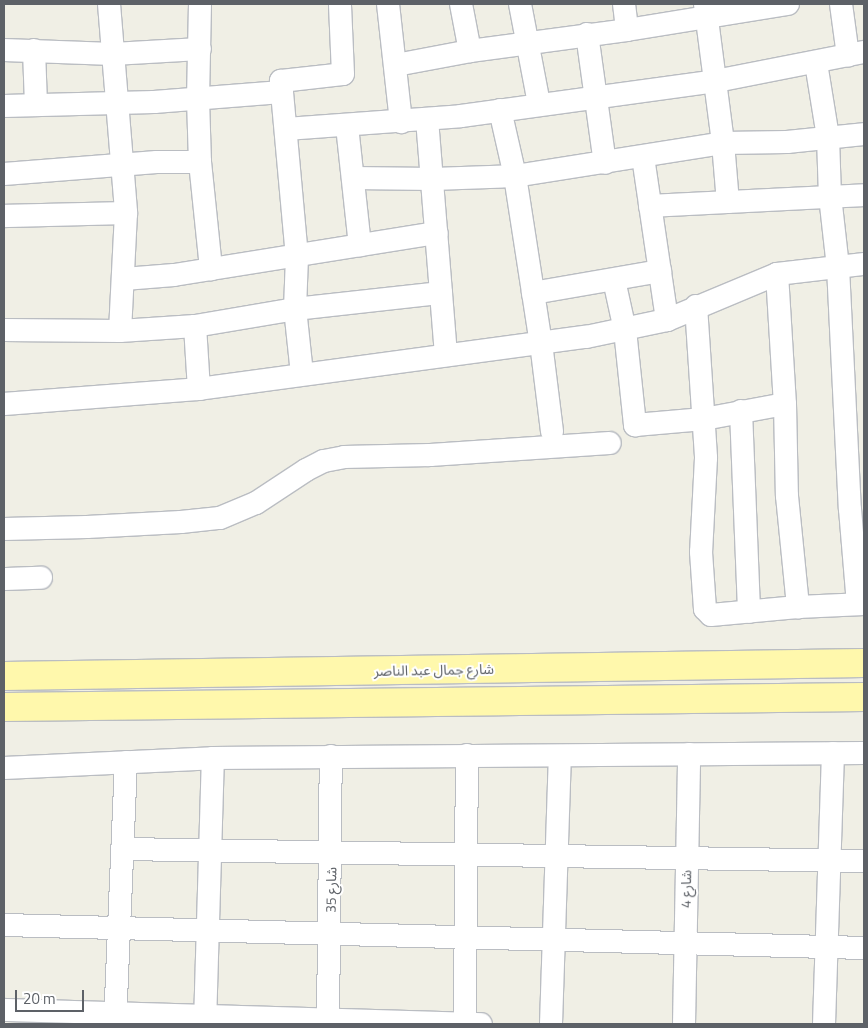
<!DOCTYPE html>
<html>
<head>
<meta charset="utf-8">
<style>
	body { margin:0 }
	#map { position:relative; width:868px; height:1028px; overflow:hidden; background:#f0efe5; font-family:"Titillium Web","Noto Sans Arabic",sans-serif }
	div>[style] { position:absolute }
	.roads { filter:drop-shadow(1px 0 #babdc2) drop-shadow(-1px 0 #babdc2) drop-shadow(0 1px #babdc2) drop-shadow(0 -1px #babdc2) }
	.minor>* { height:22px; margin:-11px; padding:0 11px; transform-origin:11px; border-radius:11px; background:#fff }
	.major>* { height:28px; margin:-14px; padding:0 14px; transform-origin:14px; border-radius:14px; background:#fff8ac }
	span { translate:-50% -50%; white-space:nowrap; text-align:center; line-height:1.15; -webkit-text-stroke:4px #fff; paint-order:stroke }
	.street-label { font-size:14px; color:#5d6167 }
	.frame { position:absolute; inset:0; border:5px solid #5d6167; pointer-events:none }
	.scale { position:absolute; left:15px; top:990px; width:69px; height:22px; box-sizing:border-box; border:2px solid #5d6167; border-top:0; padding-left:6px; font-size:15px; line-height:18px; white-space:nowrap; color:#5d6167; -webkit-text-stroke:4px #fff; paint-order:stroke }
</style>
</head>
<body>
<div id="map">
	<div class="roads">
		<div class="minor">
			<div style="left:109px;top:4px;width:210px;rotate:85.3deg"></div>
			<div style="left:126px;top:213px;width:118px;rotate:92.9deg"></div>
			<div style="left:200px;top:4px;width:95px;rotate:91.2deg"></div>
			<div style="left:198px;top:99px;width:63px;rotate:88.2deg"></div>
			<div style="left:200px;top:162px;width:108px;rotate:84.1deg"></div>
			<div style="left:388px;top:4px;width:119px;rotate:83.7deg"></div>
			<div style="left:461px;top:4px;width:48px;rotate:79.2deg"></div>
			<div style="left:520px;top:4px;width:102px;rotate:79.2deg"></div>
			<div style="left:624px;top:4px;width:26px;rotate:83deg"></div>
			<div style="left:705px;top:4px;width:140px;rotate:82.6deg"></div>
			<div style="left:723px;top:143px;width:59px;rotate:85.2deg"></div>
			<div style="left:841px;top:4px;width:52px;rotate:82.3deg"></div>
			<div style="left:587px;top:34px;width:130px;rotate:82.1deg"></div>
			<div style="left:4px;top:50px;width:109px;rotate:2.1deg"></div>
			<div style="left:113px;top:54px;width:87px;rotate:-3.3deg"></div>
			<div style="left:34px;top:50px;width:54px;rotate:87.9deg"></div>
			<div style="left:816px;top:63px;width:75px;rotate:80.8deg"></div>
			<div style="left:828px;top:137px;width:59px;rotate:88.1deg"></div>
			<div style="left:830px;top:196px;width:71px;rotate:83.6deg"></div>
			<div style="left:838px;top:267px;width:242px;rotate:87.2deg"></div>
			<div style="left:850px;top:509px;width:95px;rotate:85.2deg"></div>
			<div style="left:396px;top:65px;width:75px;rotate:-10.7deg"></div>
			<div style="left:470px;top:51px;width:158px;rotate:-7.6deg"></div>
			<div style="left:627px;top:30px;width:163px;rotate:-9.2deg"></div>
			<div style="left:4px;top:106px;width:150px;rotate:-1.5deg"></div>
			<div style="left:154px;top:102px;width:128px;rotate:-4.5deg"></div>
			<div style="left:500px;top:110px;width:68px;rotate:77.2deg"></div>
			<div style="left:515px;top:176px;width:169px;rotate:81.2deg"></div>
			<div style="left:541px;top:343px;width:89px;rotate:82.9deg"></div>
			<div style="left:427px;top:119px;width:237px;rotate:85.4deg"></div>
			<div style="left:347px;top:126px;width:120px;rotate:83.8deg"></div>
			<div style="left:286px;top:129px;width:175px;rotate:-4.2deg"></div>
			<div style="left:461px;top:116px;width:257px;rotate:-7.8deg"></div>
			<div style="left:716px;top:81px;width:151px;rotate:-11.1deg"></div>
			<div style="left:643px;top:157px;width:165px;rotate:81.6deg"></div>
			<div style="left:4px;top:174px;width:153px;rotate:-4.5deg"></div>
			<div style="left:157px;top:162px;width:43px"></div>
			<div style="left:353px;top:178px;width:80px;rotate:0.7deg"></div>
			<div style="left:433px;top:179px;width:82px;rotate:-2.1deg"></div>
			<div style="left:515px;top:176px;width:211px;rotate:-9deg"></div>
			<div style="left:723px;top:143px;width:64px;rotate:-0.9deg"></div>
			<div style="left:787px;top:142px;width:77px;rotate:-5.9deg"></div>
			<div style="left:650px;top:206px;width:214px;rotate:-2.9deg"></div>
			<div style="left:4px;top:216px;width:122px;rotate:-1.4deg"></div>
			<div style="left:777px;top:274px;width:130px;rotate:86.5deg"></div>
			<div style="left:785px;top:404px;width:92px;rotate:88.8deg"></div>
			<div style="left:787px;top:496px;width:112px;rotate:84.3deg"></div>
			<div style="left:124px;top:279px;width:50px;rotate:-4.6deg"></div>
			<div style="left:174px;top:275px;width:266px;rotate:-9.1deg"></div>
			<div style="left:614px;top:280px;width:51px;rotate:77.6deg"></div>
			<div style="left:625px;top:330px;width:96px;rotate:84deg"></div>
			<div style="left:635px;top:425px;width:69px;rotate:-5deg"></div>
			<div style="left:704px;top:419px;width:82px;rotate:-10.5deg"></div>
			<div style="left:533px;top:293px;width:129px;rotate:-9.8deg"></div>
			<div style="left:696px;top:306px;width:152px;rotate:86.2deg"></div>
			<div style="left:706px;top:458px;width:94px;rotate:93deg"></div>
			<div style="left:701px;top:552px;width:57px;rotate:86deg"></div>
			<div style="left:705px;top:609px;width:8px;rotate:45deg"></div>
			<div style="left:711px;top:615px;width:87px;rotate:-5.3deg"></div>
			<div style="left:798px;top:607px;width:66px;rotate:-2.6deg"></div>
			<div style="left:195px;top:326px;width:63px;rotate:86.4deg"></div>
			<div style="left:4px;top:330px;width:116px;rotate:0.5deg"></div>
			<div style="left:120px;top:331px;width:75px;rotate:-3.8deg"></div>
			<div style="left:195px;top:326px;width:101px;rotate:-9.6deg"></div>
			<div style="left:295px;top:309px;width:147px;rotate:-6.3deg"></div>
			<div style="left:302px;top:374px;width:65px;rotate:-96.1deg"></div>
			<div style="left:295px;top:309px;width:52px;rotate:-87.8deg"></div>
			<div style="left:297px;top:257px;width:177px;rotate:-95.2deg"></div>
			<div style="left:281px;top:81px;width:62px;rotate:-6.4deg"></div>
			<div style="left:343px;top:74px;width:70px;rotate:-92.5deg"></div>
			<div style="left:4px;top:404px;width:196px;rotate:-4.4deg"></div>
			<div style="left:199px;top:389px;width:390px;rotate:-7.7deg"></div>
			<div style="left:586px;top:337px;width:83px;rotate:-11.9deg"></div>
			<div style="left:667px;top:320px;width:119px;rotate:-22.7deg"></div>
			<div style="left:777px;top:274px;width:88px;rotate:-6.6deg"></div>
			<div style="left:741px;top:411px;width:201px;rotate:87.7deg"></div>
			<div style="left:4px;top:529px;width:83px;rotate:-1.4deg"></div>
			<div style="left:87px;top:527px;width:94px;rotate:-3deg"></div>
			<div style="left:181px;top:522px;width:39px;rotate:-6deg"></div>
			<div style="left:220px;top:518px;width:39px;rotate:-23deg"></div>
			<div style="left:256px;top:503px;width:60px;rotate:-33.4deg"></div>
			<div style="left:306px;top:470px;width:20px;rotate:-27deg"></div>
			<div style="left:324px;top:461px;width:20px;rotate:-11deg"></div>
			<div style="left:344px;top:457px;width:86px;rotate:-1.3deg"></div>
			<div style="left:430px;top:455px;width:180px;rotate:-3.8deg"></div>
			<div style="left:4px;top:579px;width:37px;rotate:-2deg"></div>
			<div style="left:4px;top:768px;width:209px;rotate:-2.7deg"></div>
			<div style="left:213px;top:758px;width:651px;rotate:-0.44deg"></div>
			<div style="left:122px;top:849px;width:742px;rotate:0.93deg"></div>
			<div style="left:4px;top:925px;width:860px;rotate:1.53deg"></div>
			<div style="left:4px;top:1010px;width:477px;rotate:1.7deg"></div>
			<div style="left:115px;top:1024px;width:262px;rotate:-87.6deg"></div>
			<div style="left:205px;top:1024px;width:266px;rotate:-88.3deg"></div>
			<div style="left:328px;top:1024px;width:268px;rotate:-89.4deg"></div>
			<div style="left:465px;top:1024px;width:269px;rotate:-89.6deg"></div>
			<div style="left:551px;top:1024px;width:267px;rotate:-88.1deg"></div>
			<div style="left:684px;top:1024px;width:270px;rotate:-88.9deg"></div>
			<div style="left:824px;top:1024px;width:271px;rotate:-88.1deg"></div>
		</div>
		<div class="major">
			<div style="left:4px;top:676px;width:860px;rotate:-0.87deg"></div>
			<div style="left:4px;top:707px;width:860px;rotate:-0.67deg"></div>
		</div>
	</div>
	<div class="street-label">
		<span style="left:434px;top:670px;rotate:-1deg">شارع جمال عبد الناصر</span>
		<span style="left:686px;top:889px;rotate:-89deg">شارع 4</span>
		<span style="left:331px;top:890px;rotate:-89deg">شارع 35</span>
	</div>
	<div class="frame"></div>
	<div class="scale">20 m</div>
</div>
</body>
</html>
